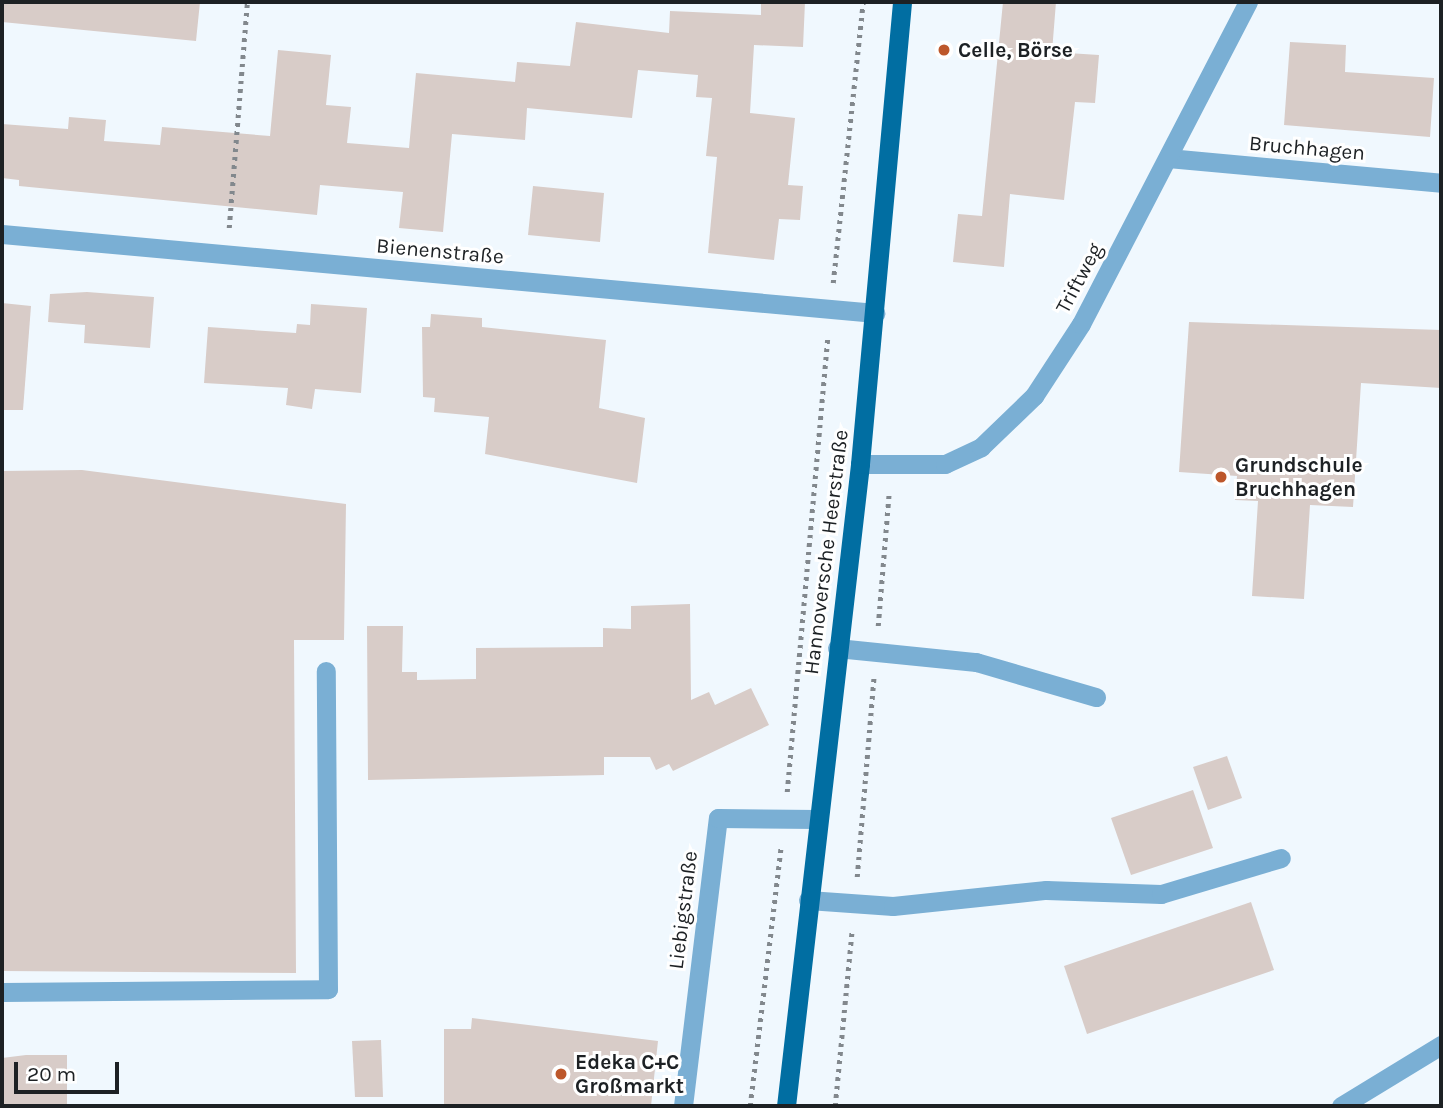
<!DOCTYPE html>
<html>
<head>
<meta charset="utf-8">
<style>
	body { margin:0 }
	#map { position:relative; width:1443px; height:1108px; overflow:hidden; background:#f0f8fe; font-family:Karla,sans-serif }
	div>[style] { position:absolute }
	.building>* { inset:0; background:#d8ccc8 }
	.path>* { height:4.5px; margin-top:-2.25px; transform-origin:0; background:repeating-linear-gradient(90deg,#82888d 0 3.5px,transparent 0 8.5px) }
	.service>* { height:19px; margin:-9.5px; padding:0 9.5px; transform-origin:9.5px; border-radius:9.5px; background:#7aafd4 }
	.minor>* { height:19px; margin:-9.5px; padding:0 9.5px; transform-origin:9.5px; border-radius:9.5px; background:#7aafd4 }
	.tertiary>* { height:19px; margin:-9.5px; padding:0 9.5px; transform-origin:9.5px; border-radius:9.5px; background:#7aafd4 }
	.primary>* { height:19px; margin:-9.5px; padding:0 9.5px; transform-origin:9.5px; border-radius:9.5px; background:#016ea2 }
	.dots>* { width:19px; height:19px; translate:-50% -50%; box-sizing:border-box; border:4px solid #fff; border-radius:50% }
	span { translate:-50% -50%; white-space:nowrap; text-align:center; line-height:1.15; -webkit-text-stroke:6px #fff; paint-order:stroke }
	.poi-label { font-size:21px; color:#1d2124; font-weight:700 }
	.left { translate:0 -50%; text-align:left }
	.street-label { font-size:21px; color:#1d2124 }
	.frame { position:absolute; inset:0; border:4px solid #1d2124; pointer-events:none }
	.scale { position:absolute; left:14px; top:1062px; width:105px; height:32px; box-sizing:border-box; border:4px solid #1d2124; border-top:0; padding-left:9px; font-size:21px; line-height:24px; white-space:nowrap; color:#1d2124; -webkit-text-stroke:5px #fff; paint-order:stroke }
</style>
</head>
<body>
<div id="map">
	<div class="building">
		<div style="clip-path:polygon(2px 2px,200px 2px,196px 41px,2px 22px)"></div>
		<div style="clip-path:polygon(761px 2px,805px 2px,803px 47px,754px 45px,750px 113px,795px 118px,788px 185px,803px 186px,800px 220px,779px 219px,774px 260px,708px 253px,717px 157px,706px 156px,712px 98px,696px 97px,698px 75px,638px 70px,632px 118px,527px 108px,525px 140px,452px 134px,443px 232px,399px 228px,403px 192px,320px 185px,317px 215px,19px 186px,19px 180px,2px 178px,2px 124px,68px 129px,69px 117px,106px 120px,104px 141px,160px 145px,162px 127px,270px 136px,278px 50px,331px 55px,326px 105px,351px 107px,347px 143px,409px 148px,416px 73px,515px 82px,517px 62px,570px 66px,576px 22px,669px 33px,670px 11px,761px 15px)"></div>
		<div style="clip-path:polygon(1003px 2px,1056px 2px,1052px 52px,1099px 55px,1095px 103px,1075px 102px,1064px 200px,1010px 194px,1004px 267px,953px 262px,958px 214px,982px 216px)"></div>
		<div style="clip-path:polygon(1290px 42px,1346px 45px,1345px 72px,1434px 78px,1430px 137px,1284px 125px)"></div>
		<div style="clip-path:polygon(533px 186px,604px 193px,600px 242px,528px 235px)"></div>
		<div style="clip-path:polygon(87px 292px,154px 297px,150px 348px,84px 343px,85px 325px,48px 322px,50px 294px)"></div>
		<div style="clip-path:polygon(2px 303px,31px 306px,23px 410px,2px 410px)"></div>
		<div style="clip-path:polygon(311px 304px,367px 308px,361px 393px,315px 389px,312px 409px,286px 405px,288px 388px,204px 383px,208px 327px,296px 333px,297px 324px,310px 325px)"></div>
		<div style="clip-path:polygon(431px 314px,482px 318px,482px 327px,606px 340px,599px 408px,645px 418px,637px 483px,485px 454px,489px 417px,434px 412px,435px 398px,423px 397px,422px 327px,430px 327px)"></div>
		<div style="clip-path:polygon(1189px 322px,1441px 330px,1441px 388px,1361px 383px,1353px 507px,1310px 505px,1304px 599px,1252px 596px,1258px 501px,1235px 500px,1237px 476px,1179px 472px)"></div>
		<div style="clip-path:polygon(82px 470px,346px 504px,344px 640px,294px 640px,296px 973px,2px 971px,2px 471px)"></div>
		<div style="clip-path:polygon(690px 604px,691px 700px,709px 692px,715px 705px,751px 688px,769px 725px,673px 771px,669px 764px,656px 770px,650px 757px,604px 757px,604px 775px,368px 780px,367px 626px,403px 626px,402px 672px,417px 672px,417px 680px,476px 679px,476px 648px,603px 647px,603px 628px,631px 629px,631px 606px)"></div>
		<div style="clip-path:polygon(1227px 756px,1242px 798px,1208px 810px,1193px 767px)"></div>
		<div style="clip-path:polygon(1193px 790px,1213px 848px,1131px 875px,1111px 818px)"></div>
		<div style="clip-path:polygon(1251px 902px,1274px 970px,1087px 1034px,1064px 966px)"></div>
		<div style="clip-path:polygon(472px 1018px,658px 1041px,651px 1106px,444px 1106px,444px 1029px,471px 1029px)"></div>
		<div style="clip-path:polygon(381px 1040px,383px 1097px,355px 1097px,352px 1041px)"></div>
		<div style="clip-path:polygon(26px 1055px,67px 1055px,67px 1106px,2px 1106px,2px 1058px)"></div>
	</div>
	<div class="path">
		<div style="left:229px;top:228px;width:227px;rotate:-85.4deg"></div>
		<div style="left:833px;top:283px;width:283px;rotate:-83.9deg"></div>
		<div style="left:878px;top:626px;width:134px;rotate:-85.3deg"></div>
		<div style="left:787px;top:792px;width:457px;rotate:-84.9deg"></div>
		<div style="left:857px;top:877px;width:202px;rotate:-85.2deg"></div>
		<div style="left:750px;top:1106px;width:262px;rotate:-83.2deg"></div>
		<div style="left:835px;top:1106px;width:176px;rotate:-84.5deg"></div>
	</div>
	<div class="service">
		<div style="left:837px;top:648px;width:140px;rotate:5.8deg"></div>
		<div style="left:976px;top:662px;width:125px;rotate:16.3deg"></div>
		<div style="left:808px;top:900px;width:85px;rotate:4deg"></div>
		<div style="left:893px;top:906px;width:154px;rotate:-6deg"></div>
		<div style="left:1046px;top:890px;width:115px;rotate:2deg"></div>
		<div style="left:1161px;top:894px;width:125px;rotate:-16.7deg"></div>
		<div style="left:2px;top:992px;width:326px;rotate:-0.5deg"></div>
		<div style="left:328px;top:989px;width:318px;rotate:-90.4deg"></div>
		<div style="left:683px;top:1106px;width:290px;rotate:-83.1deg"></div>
		<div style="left:718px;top:818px;width:98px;rotate:0.6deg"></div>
	</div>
	<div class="minor">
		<div style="left:1168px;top:158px;width:274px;rotate:5.2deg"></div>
		<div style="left:2px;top:234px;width:877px;rotate:5.17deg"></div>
		<div style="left:860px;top:464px;width:85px"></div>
		<div style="left:945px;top:464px;width:40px;rotate:-25deg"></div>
		<div style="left:981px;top:447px;width:74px;rotate:-43.9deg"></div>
		<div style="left:1034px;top:396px;width:86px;rotate:-56.9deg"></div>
		<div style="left:1081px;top:324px;width:363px;rotate:-62.6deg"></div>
	</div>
	<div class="tertiary">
		<div style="left:1341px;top:1106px;width:117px;rotate:-31.4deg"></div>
	</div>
	<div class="primary">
		<div style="left:786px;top:1106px;width:646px;rotate:-83.42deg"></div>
		<div style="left:860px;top:464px;width:464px;rotate:-84.8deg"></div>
	</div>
	<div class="dots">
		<div style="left:944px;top:50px;background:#bd572b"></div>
		<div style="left:1221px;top:477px;background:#bd572b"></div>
		<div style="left:561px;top:1074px;background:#bd572b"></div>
	</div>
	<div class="poi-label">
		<span class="left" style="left:958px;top:50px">Celle, Börse</span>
		<span class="left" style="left:1235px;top:477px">Grundschule<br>Bruchhagen</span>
		<span class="left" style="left:575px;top:1074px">Edeka C+C<br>Großmarkt</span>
	</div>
	<div class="street-label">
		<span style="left:1307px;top:148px;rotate:5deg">Bruchhagen</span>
		<span style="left:440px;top:251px;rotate:5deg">Bienenstraße</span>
		<span style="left:1079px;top:278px;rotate:-62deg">Triftweg</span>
		<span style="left:826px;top:552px;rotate:-83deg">Hannoversche Heerstraße</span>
		<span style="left:683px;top:910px;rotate:-83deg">Liebigstraße</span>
	</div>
	<div class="frame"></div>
	<div class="scale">20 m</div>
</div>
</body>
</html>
